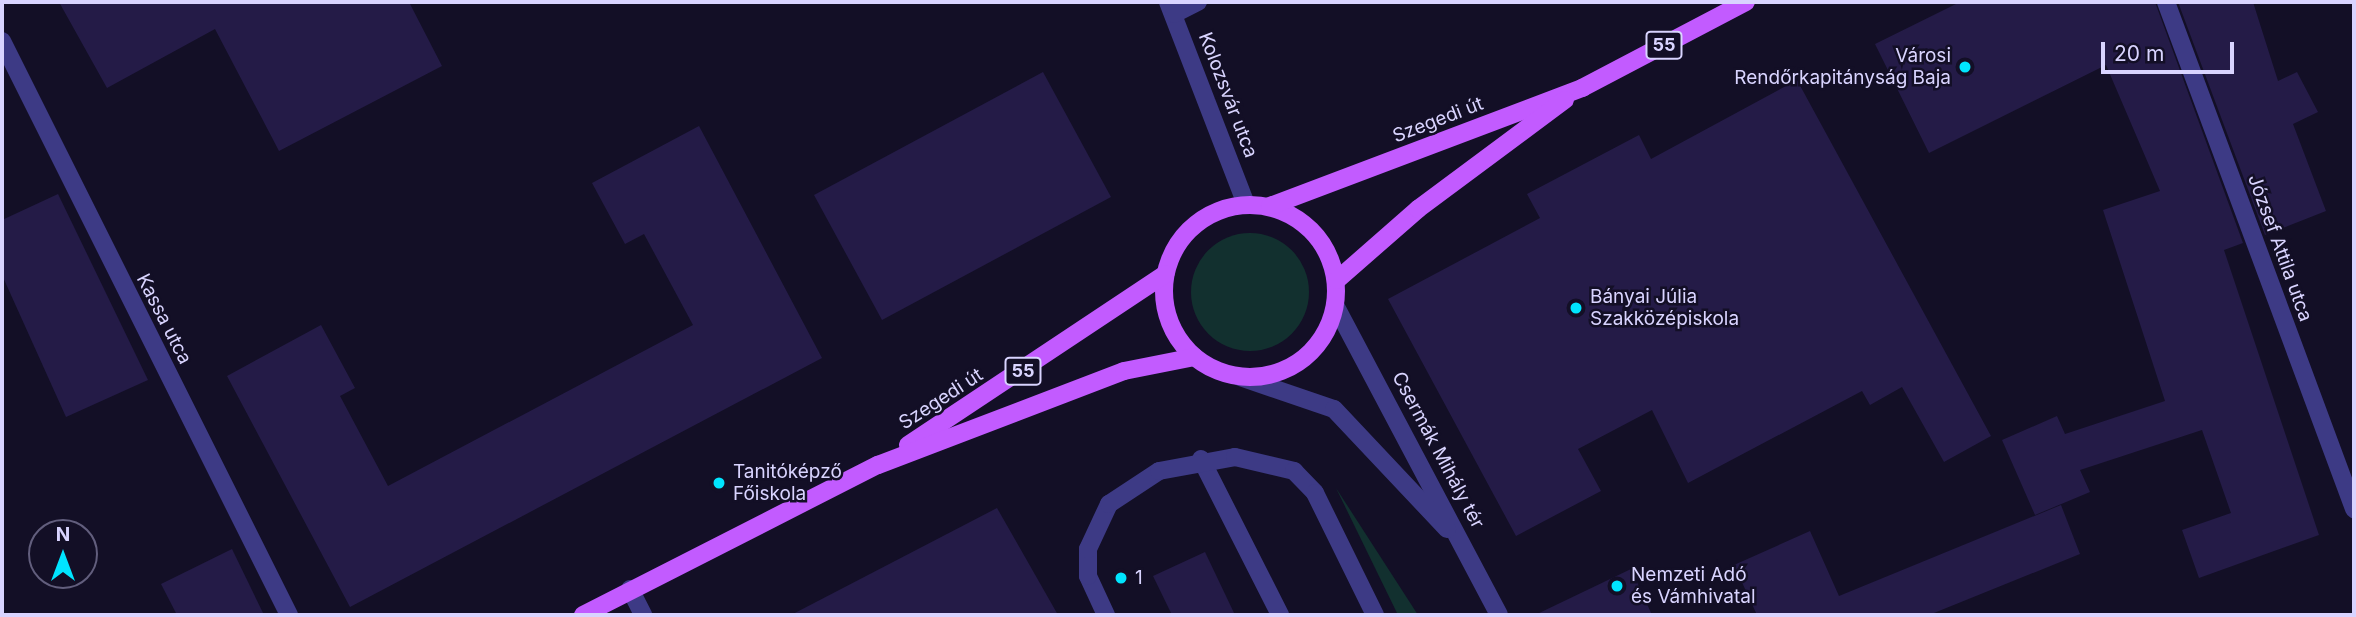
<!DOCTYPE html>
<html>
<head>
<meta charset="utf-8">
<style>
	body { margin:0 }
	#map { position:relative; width:2356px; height:617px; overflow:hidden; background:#130f26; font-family:Inter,sans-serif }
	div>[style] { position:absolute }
	.green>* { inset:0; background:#12302f }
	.round { border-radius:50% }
	.building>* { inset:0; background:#241b47 }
	.service>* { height:18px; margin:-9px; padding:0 9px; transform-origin:9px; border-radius:9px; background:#3d3a85 }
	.minor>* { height:18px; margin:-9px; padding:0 9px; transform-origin:9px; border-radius:9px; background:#3d3a85 }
	.primary>* { height:18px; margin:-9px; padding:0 9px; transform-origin:9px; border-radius:9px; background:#c25bff }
	.primary>.ring { margin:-9px; padding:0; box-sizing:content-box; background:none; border:18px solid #c25bff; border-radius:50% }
	.dots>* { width:19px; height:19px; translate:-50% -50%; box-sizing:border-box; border:4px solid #130f26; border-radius:50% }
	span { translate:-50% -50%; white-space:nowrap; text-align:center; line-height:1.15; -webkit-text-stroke:5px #130f26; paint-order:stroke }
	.shield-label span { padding:2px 5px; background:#130f26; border:2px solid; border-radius:5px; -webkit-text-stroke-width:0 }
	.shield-label { font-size:18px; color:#d9d4ff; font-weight:700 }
	.poi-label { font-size:19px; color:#d9d4ff }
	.right { translate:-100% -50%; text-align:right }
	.left { translate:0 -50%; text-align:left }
	.street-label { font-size:19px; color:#d9d4ff }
	.frame { position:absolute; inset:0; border:4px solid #d9d4ff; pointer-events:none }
	.north { position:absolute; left:28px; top:519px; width:70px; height:70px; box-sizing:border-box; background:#130f26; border:2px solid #625e7d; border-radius:50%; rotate:0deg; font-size:19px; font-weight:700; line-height:28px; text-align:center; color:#d9d4ff }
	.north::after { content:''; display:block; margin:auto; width:24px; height:32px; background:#00e5ff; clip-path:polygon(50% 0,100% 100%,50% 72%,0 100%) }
	.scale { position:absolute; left:2101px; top:42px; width:133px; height:32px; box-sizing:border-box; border:4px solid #d9d4ff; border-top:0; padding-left:9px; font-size:21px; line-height:24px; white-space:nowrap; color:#d9d4ff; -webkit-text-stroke:5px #130f26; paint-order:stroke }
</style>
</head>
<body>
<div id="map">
	<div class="green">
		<div class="round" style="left:1191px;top:233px;width:118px;height:118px"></div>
		<div style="clip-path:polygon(1336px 488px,1418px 615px,1398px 615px)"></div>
	</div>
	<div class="building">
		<div style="clip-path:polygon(59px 2px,409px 2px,442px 66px,279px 151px,215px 29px,107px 88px)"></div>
		<div style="clip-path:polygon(1960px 2px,2155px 2px,2243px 243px,2224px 250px,2319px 535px,2199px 578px,2182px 530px,2231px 513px,2202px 430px,2080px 470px,2090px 492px,2035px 515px,2002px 440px,2057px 416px,2065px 434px,2165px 401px,2103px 210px,2160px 191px,2106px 65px,1929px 153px,1875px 44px)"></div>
		<div style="clip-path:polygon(2178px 2px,2253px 2px,2278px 81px,2297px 72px,2318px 112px,2293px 124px,2326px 211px,2265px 235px)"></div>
		<div style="clip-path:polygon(1043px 72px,1111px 197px,882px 320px,814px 195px)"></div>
		<div style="clip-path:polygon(1797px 80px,1991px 436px,1944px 462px,1902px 387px,1870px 405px,1862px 391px,1688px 483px,1652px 410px,1578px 449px,1601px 491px,1516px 536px,1388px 299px,1540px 218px,1527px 194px,1639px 135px,1651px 159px)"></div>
		<div style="clip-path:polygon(699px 126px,822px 358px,350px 607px,227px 376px,321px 325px,355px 388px,340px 396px,388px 486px,693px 325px,644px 234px,625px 244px,592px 183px)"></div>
		<div style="clip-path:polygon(58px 194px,148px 380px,66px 417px,2px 275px,2px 220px)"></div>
		<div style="clip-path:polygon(2061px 505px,2080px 554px,1929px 615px,1757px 615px,1734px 565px,1810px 531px,1839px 596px)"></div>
		<div style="clip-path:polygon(997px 508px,1058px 615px,791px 615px)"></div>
		<div style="clip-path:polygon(232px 549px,264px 615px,177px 615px,161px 584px)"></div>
		<div style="clip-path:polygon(1205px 552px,1235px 615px,1172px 615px,1153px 576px)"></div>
		<div style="clip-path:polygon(1631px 569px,1652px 615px,1535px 615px)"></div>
	</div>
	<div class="service">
		<div style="left:1201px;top:459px;width:175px;rotate:63.1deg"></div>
		<div style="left:1106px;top:615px;width:43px;rotate:-114.8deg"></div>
		<div style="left:1088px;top:576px;width:27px;rotate:-90deg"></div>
		<div style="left:1088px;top:549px;width:50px;rotate:-65deg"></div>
		<div style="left:1109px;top:504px;width:60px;rotate:-33.4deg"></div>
		<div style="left:1159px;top:471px;width:77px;rotate:-10.4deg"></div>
		<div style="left:1235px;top:457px;width:61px;rotate:13.3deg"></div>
		<div style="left:1294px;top:471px;width:30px;rotate:46deg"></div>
		<div style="left:1315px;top:493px;width:136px;rotate:63.8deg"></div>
	</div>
	<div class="minor">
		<div style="left:1168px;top:2px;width:217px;rotate:68.9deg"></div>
		<div style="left:2166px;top:2px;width:541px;rotate:69.65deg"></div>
		<div style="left:1174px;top:14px;width:27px;rotate:-27deg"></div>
		<div style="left:2px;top:41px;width:642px;rotate:63.43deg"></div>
		<div style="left:1336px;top:307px;width:348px;rotate:62.1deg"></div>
		<div style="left:1240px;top:377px;width:99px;rotate:18.8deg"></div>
		<div style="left:1334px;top:409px;width:165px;rotate:46.7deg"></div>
		<div style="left:630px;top:589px;width:29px;rotate:63deg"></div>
	</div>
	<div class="primary">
		<div class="ring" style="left:1164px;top:205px;width:154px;height:154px"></div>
		<div style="left:1270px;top:206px;width:334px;rotate:-20.7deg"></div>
		<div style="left:1582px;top:88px;width:185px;rotate:-27.7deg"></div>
		<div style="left:1337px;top:280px;width:108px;rotate:-41.2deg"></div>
		<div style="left:1418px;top:209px;width:183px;rotate:-36.6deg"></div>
		<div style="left:908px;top:445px;width:309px;rotate:-33.6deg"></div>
		<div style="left:583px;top:615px;width:331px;rotate:-27deg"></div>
		<div style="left:878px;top:465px;width:263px;rotate:-20.9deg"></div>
		<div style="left:1124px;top:371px;width:72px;rotate:-11.2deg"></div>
	</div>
	<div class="dots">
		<div style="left:1965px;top:67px;background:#00e5ff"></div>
		<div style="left:1576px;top:308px;background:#00e5ff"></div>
		<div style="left:719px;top:483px;background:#00e5ff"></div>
		<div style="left:1121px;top:578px;background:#00e5ff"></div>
		<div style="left:1617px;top:586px;background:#00e5ff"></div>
	</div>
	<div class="shield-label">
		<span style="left:1664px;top:45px">55</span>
		<span style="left:1023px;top:371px">55</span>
	</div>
	<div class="poi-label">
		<span class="right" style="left:1951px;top:67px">Városi<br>Rendőrkapitányság Baja</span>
		<span class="left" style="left:1590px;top:308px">Bányai Júlia<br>Szakközépiskola</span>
		<span class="left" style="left:733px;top:483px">Tanitóképző<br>Főiskola</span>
		<span class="left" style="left:1631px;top:586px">Nemzeti Adó<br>és Vámhivatal</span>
		<span class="left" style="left:1135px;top:578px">1</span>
	</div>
	<div class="street-label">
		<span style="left:1228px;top:95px;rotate:69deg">Kolozsvár utca</span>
		<span style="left:1438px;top:120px;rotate:-21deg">Szegedi út</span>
		<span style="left:2280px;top:248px;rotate:70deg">József Attila utca</span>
		<span style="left:164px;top:319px;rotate:63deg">Kassa utca</span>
		<span style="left:941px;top:399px;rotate:-33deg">Szegedi út</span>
		<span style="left:1438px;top:450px;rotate:62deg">Csermák Mihály tér</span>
	</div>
	<div class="frame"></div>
	<div class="north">N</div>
	<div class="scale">20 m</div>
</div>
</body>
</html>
